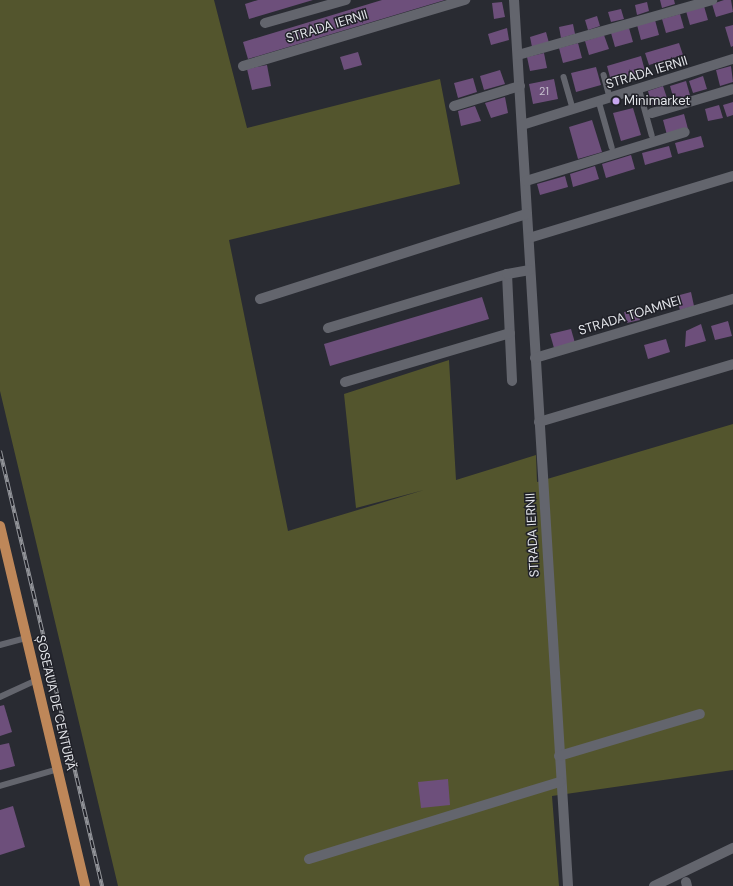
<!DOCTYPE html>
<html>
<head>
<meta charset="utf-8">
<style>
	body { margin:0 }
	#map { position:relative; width:733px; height:886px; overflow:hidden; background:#292b32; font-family:"DM Sans",sans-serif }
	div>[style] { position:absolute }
	.green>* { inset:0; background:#53552d }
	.building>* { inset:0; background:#6d4f7b }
	.service>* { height:5.5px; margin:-2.75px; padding:0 2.75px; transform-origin:2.75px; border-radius:2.75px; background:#63656d }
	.minor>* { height:10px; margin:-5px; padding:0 5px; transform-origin:5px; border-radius:5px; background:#63656d }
	.primary>* { height:10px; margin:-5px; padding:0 5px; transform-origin:5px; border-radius:5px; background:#be8759 }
	.rail>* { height:4px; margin-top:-2px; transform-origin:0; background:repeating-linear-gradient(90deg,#202128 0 8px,#93959a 0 16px); box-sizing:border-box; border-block:1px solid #93959a }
	.dots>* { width:11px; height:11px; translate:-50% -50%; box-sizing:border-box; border:2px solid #202128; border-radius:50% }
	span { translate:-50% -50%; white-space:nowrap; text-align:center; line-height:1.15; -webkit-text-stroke:3px #202128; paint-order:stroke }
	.number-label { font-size:11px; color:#c6c0ce }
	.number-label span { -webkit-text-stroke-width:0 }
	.street-label { font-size:13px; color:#e3e5ea }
	.poi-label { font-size:13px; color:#e3e5ea }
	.left { translate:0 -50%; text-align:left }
</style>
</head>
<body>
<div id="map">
	<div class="green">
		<div style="clip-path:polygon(0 0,214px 0,247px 128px,440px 79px,460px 184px,229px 240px,288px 531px,424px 490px,356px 508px,344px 394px,449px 360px,456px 480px,536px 455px,537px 482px,733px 424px,733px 770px,552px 796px,559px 886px,118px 886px,0 391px)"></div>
	</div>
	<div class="building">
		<div style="clip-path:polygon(258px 0,313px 0,249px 19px,245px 4px)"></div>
		<div style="clip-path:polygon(382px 0,445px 0,248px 59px,243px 42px)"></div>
		<div style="clip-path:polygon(660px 0,674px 0,675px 4px,662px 8px)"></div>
		<div style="clip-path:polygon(724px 0,731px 0,733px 12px,716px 17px,712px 4px)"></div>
		<div style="clip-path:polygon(502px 2px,505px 17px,494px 19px,492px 3px)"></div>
		<div style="clip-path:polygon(647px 2px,649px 11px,637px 15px,635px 5px)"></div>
		<div style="clip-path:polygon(704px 6px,708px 20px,690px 25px,686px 11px)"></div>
		<div style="clip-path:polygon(621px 9px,624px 19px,611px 22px,608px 12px)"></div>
		<div style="clip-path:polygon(680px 14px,684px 28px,666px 33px,662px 19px)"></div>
		<div style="clip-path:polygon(597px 16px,600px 26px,588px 30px,585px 20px)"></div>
		<div style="clip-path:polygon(655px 20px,659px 35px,641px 40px,637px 25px)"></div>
		<div style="clip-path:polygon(573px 24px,575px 34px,561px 38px,559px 27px)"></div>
		<div style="clip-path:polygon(733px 25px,733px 46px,731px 47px,725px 27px)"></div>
		<div style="clip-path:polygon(507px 28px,509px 40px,491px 45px,488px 34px)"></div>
		<div style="clip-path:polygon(629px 28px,633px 42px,615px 47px,611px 33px)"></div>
		<div style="clip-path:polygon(546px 32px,549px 43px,532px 47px,530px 37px)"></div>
		<div style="clip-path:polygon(604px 35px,609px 49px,589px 55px,585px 41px)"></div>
		<div style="clip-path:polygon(578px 43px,582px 58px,563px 63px,559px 48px)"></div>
		<div style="clip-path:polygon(679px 43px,683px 55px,649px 65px,645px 53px)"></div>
		<div style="clip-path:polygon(358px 52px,362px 65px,344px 70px,340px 57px)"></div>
		<div style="clip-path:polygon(544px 53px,547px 68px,530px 71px,527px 57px)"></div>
		<div style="clip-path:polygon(641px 56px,645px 71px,611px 81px,607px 66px)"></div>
		<div style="clip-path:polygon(267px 65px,271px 86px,252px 90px,247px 69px)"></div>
		<div style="clip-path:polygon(731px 66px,733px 82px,720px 86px,716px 70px)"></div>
		<div style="clip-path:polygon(596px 67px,601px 85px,576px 92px,571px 73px)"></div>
		<div style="clip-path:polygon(500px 70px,505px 84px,484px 90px,480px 76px)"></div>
		<div style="clip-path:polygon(703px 76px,707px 89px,693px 93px,689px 81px)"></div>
		<div style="clip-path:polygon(473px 78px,477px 92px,458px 98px,454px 83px)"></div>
		<div style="clip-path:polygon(554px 79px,558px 99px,533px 104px,529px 84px)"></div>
		<div style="clip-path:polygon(686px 81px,690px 95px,674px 100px,670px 86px)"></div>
		<div style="clip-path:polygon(663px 86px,668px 101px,652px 106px,648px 91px)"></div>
		<div style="clip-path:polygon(505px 97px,508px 113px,491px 118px,485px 103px)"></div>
		<div style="clip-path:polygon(733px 102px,733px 115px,727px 117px,723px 105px)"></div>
		<div style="clip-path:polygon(719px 105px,723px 118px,708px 121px,705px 109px)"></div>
		<div style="clip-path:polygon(475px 106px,481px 121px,461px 126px,458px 111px)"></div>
		<div style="clip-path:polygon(633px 108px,641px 135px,621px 141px,613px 113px)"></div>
		<div style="clip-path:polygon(684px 114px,688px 129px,667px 135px,663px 120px)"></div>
		<div style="clip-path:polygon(592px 120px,602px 152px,578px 159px,569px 127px)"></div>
		<div style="clip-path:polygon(701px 136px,704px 147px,678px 154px,675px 143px)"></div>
		<div style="clip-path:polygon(669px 146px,672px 157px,645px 165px,642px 153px)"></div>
		<div style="clip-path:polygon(631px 155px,635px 169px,606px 178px,602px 164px)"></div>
		<div style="clip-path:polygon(595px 166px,599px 179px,573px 187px,570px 174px)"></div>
		<div style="clip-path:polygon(565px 176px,568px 187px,540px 195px,537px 184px)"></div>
		<div style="clip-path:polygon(691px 292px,694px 306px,680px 310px,676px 296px)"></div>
		<div style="clip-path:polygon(482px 297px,489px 319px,330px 366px,324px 344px)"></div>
		<div style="clip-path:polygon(637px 309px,640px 320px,627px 323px,624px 312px)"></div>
		<div style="clip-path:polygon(728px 321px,732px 336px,715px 340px,711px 326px)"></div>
		<div style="clip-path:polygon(701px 324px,706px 341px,685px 347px,686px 331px)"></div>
		<div style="clip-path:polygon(571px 329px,575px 343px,554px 348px,550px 334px)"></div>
		<div style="clip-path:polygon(666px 339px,670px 352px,648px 359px,644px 345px)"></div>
		<div style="clip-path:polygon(4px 705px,12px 732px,0 736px,0 706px)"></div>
		<div style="clip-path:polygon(9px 743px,15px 766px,0 770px,0 745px)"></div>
		<div style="clip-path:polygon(448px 779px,450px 805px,421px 808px,418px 782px)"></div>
		<div style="clip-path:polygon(13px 806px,25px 847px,0 855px,0 810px)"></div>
	</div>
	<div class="service">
		<div style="left:604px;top:75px;width:23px;rotate:75deg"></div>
		<div style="left:564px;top:77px;width:33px;rotate:74deg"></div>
		<div style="left:639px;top:88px;width:49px;rotate:74.5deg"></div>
		<div style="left:599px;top:101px;width:48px;rotate:74.2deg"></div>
		<div style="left:0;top:645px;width:28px;rotate:-15deg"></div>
		<div style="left:0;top:697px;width:41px;rotate:-24.7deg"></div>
		<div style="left:0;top:786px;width:60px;rotate:-16.3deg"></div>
	</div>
	<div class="minor">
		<div style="left:514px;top:0;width:888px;rotate:86.51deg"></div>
		<div style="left:265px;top:23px;width:84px;rotate:-15.9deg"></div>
		<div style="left:518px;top:55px;width:202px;rotate:-15.8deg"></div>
		<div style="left:243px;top:66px;width:232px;rotate:-16.6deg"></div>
		<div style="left:454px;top:106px;width:69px;rotate:-16.9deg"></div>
		<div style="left:652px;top:113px;width:84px;rotate:-16.5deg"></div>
		<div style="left:522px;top:125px;width:221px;rotate:-17.4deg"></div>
		<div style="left:526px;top:181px;width:166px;rotate:-17.1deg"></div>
		<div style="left:529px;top:238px;width:213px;rotate:-16.9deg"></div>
		<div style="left:507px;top:274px;width:107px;rotate:87.3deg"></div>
		<div style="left:260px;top:299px;width:280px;rotate:-17.7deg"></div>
		<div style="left:328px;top:328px;width:187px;rotate:-16.8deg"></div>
		<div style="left:507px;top:274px;width:23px;rotate:-10deg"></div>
		<div style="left:535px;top:358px;width:207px;rotate:-16.6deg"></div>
		<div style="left:345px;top:382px;width:172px;rotate:-16.5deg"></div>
		<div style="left:539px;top:422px;width:202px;rotate:-16.6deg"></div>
		<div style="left:559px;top:756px;width:147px;rotate:-16.6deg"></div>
		<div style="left:309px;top:859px;width:263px;rotate:-17.1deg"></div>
		<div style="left:686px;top:882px;width:4px;rotate:76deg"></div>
		<div style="left:654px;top:886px;width:88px;rotate:-25.7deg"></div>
	</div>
	<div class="primary">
		<div style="left:0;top:526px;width:370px;rotate:76.7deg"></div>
	</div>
	<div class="rail">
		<div style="left:0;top:451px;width:447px;rotate:76.8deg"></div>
	</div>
	<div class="dots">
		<div style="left:616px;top:101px;background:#c7a6ef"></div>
	</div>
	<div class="number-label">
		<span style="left:544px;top:91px">21</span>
	</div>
	<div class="street-label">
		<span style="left:327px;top:27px;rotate:-17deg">STRADA IERNII</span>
		<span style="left:647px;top:73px;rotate:-17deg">STRADA IERNII</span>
		<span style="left:630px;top:316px;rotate:-17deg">STRADA TOAMNEI</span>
		<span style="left:533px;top:535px;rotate:-93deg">STRADA IERNII</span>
		<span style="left:55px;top:703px;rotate:77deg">ȘOSEAUA DE CENTURĂ</span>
	</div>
	<div class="poi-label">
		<span class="left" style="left:624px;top:101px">Minimarket</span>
	</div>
</div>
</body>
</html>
